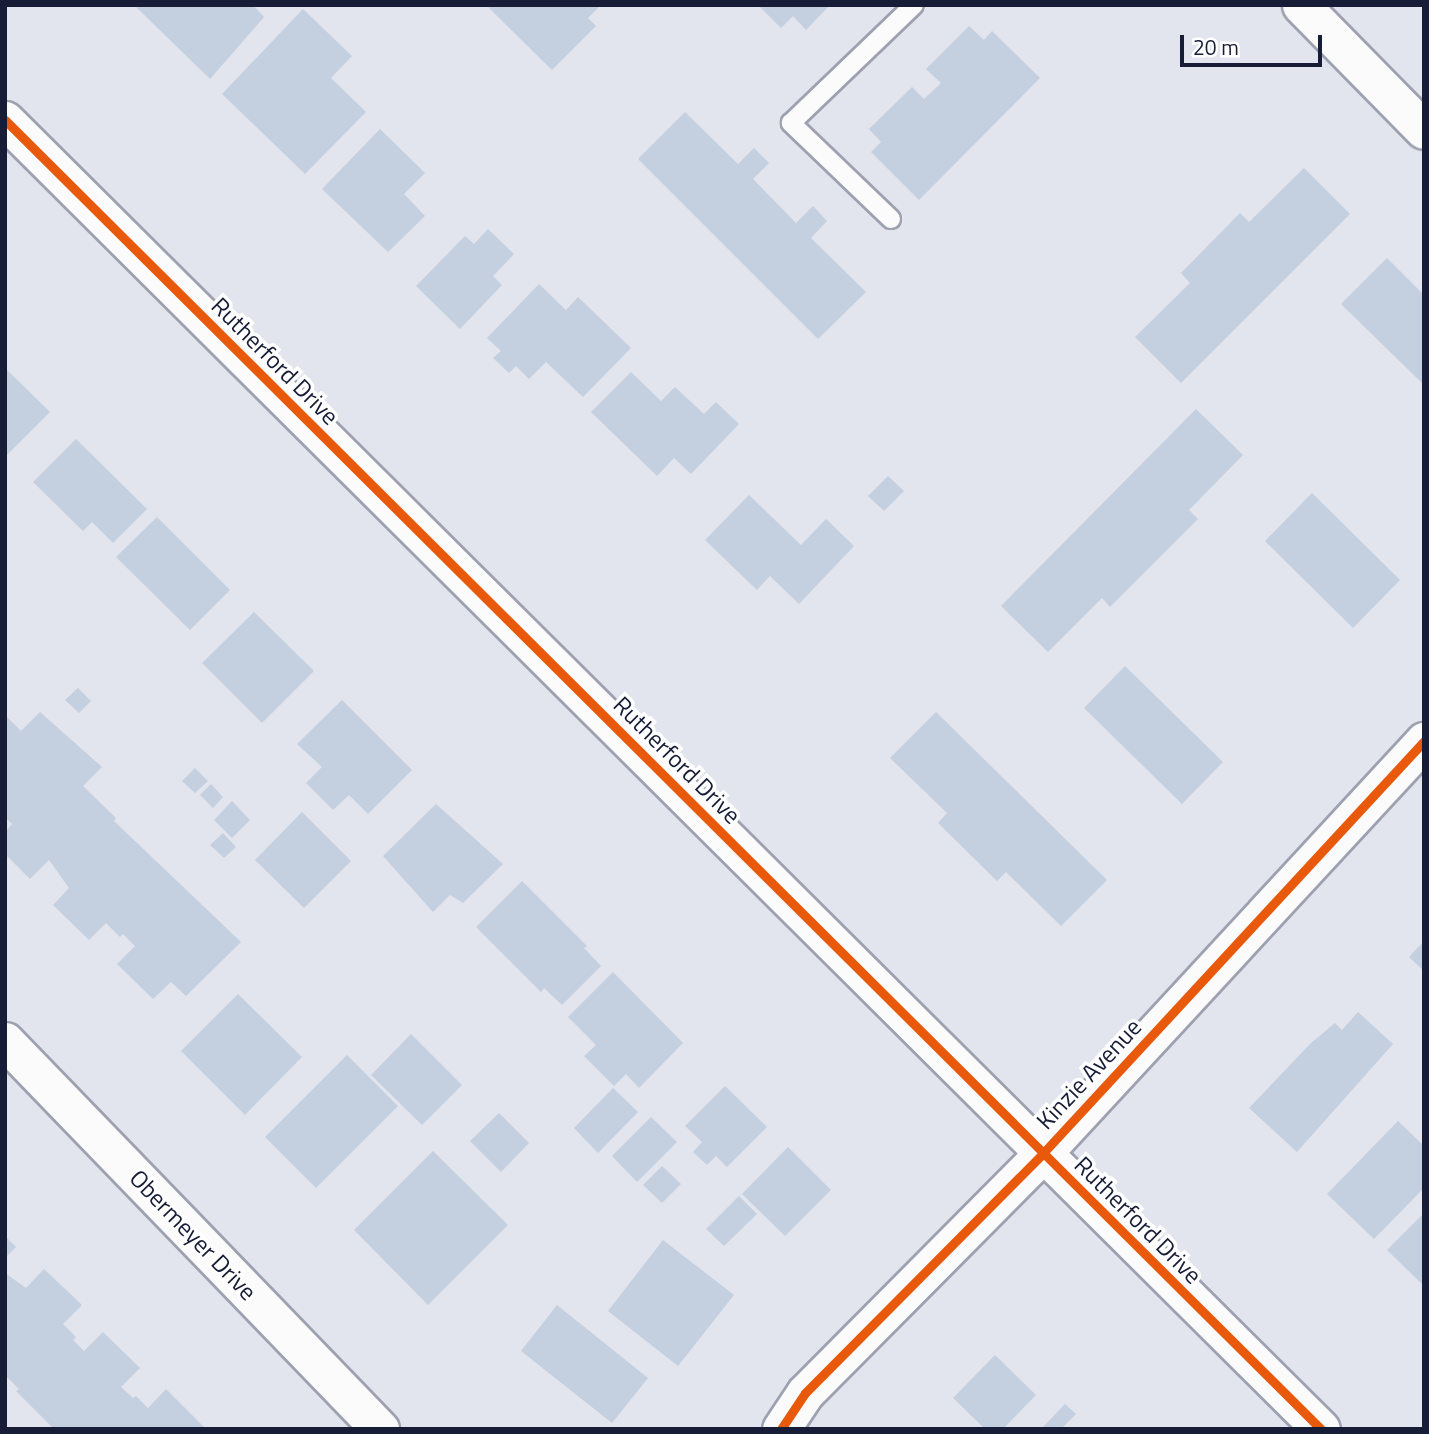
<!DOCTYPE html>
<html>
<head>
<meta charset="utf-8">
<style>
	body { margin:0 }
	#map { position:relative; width:1429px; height:1434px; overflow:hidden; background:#e2e5ed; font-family:"Titillium Web",sans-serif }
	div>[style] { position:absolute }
	.building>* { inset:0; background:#c4cfdf }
	.roads { filter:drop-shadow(2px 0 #9da1b0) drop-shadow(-2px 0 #9da1b0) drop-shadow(0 2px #9da1b0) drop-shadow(0 -2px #9da1b0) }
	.service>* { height:18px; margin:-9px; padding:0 9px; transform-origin:9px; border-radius:9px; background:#fbfbfc }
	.minor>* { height:37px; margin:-18.5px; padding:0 18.5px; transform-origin:18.5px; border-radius:18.5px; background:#fbfbfc }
	.cycleway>* { height:9px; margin:-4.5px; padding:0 4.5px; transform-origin:4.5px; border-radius:4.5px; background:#e8590c }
	span { translate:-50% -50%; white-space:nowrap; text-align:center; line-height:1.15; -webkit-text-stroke:7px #fff; paint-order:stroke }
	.street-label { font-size:24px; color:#171c37 }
	.frame { position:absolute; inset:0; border:7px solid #171c37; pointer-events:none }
	.scale { position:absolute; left:1180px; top:35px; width:142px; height:32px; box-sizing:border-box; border:4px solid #171c37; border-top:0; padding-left:9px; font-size:21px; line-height:24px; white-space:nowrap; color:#171c37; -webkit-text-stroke:5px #fff; paint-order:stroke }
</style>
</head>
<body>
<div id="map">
	<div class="building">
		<div style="clip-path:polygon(134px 5px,253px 5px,264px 17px,210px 79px)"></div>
		<div style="clip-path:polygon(486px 5px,601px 5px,588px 18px,596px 26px,552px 70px)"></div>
		<div style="clip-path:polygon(758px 5px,830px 5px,806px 30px,793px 16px,781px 28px)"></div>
		<div style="clip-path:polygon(303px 9px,352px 56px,331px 78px,366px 112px,305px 174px,222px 94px)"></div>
		<div style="clip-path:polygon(969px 26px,984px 40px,992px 31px,1040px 78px,919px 200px,871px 152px,881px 142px,869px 129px,912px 87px,924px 99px,941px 83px,926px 69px)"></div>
		<div style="clip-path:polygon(685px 112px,738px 164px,754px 148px,769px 163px,753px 179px,796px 223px,813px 206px,827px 221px,811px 238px,866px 292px,818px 339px,638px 159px)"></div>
		<div style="clip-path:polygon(380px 129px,425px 173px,404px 194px,425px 216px,388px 252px,322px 189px)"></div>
		<div style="clip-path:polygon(1304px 168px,1350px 214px,1181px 383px,1135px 337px,1190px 283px,1181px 273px,1240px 213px,1249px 222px)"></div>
		<div style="clip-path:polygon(488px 229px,514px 254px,493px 276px,502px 285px,460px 329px,416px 286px,465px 236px,474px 244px)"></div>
		<div style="clip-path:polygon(1387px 258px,1424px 295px,1424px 385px,1341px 304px)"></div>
		<div style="clip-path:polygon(539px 284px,566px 310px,578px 297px,631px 348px,583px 397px,546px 362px,529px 379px,516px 366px,509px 373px,493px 358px,501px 351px,487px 338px)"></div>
		<div style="clip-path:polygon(5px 368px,50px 412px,5px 457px)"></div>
		<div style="clip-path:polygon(631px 372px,661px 401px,675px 387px,704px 414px,716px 402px,739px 424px,691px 474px,674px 458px,657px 476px,591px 412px)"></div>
		<div style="clip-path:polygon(1196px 409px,1243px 455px,1189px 510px,1198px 519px,1110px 607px,1102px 598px,1048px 652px,1001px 606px)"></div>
		<div style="clip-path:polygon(76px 439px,147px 509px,113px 543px,92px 522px,83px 531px,33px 482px)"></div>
		<div style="clip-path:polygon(888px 476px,904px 491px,884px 511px,868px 496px)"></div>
		<div style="clip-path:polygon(1312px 493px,1400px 580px,1353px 628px,1265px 541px)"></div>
		<div style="clip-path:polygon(749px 495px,801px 545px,826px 519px,854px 546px,799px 604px,770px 576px,757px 590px,705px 540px)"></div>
		<div style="clip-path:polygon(157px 517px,230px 590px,190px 630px,116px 557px)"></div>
		<div style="clip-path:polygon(254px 612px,314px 671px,262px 723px,202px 663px)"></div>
		<div style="clip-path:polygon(1125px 666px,1223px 762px,1182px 804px,1084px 708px)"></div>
		<div style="clip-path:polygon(78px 688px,91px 701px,79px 713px,65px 700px)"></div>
		<div style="clip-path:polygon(342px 700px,412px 770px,368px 814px,349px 795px,333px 810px,306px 783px,322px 767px,297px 744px)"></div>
		<div style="clip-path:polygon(40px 712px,102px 767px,83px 786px,116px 818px,114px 821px,241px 942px,186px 996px,171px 982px,153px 999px,117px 964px,135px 946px,123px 934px,120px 937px,106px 923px,89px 940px,53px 905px,69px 888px,49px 860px,30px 879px,5px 854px,5px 832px,12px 824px,5px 817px,5px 715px,21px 731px)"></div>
		<div style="clip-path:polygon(936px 712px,1107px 880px,1061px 926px,1006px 872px,997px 881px,938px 823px,947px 813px,890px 758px)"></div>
		<div style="clip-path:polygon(195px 768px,208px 781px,195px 793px,182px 781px)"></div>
		<div style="clip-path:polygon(211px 784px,223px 797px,213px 808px,200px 795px)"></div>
		<div style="clip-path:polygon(232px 801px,250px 820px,232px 838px,214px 820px)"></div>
		<div style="clip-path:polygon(436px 804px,503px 864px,463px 903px,450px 895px,433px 912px,383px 856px)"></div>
		<div style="clip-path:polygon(302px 812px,351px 861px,304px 908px,255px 860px)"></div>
		<div style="clip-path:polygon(223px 833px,236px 847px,224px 858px,210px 845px)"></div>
		<div style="clip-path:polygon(522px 881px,587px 946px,584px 948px,601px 966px,562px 1005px,544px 988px,541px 992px,476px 927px)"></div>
		<div style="clip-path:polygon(1424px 941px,1424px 971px,1409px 957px)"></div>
		<div style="clip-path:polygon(613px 972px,683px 1043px,639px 1088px,626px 1074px,614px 1086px,584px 1056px,596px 1045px,568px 1017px)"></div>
		<div style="clip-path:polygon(238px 994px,302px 1057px,245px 1115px,181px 1051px)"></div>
		<div style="clip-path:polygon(1358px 1012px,1393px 1044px,1297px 1152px,1249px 1108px,1311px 1043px,1335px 1023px,1342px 1030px)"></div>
		<div style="clip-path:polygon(411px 1034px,462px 1085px,422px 1125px,371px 1075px)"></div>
		<div style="clip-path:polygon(347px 1055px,398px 1106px,316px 1188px,265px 1137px)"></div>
		<div style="clip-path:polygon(725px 1086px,767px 1127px,727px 1167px,716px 1156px,707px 1165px,693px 1152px,702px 1142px,685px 1126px)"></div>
		<div style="clip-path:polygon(613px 1088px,638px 1112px,598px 1153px,574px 1128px)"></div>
		<div style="clip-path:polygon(499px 1113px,529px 1143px,501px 1172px,470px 1141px)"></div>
		<div style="clip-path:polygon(651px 1117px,677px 1142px,637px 1182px,612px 1156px)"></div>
		<div style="clip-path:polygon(1398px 1121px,1424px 1146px,1424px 1188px,1374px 1239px,1327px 1194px)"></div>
		<div style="clip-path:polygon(788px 1147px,831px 1190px,785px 1236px,742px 1194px)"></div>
		<div style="clip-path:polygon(433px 1151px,508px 1225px,428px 1305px,354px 1230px)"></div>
		<div style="clip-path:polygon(662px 1166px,681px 1184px,662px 1203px,643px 1185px)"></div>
		<div style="clip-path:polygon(739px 1196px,757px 1214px,724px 1246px,706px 1229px)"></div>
		<div style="clip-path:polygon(1424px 1213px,1424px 1286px,1387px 1250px)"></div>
		<div style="clip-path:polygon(5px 1236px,16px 1247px,5px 1258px)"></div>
		<div style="clip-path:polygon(663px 1240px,734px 1295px,678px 1366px,608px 1311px)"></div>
		<div style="clip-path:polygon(44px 1269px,82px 1305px,63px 1324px,76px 1337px,73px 1340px,84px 1351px,103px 1332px,140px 1368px,121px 1387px,133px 1398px,136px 1396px,148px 1408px,166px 1389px,204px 1427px,54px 1429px,16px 1391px,19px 1389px,5px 1375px,5px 1273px,26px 1288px)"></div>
		<div style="clip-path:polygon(557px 1305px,648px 1378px,612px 1423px,521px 1351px)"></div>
		<div style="clip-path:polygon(995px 1355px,1036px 1395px,1003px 1429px,985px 1429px,953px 1398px)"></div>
		<div style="clip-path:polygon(1065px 1404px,1076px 1414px,1061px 1429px,1041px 1429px)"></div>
	</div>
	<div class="roads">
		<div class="service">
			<div style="left:891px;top:219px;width:139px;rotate:-136.2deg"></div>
			<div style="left:791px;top:123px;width:170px;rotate:-43.8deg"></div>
		</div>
		<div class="minor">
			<div style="left:1301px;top:5px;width:175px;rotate:45.5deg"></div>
			<div style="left:5px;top:120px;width:1856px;rotate:44.85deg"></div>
			<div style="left:5px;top:1041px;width:540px;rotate:45.98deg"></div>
			<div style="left:781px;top:1429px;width:43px;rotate:-56.3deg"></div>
			<div style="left:805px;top:1393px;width:339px;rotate:-45.2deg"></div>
			<div style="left:1044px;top:1152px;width:560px;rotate:-47.24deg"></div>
		</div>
	</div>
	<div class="cycleway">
		<div style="left:5px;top:120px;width:1856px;rotate:44.85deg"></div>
		<div style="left:781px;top:1429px;width:43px;rotate:-56.3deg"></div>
		<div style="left:805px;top:1393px;width:339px;rotate:-45.2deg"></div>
		<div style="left:1044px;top:1152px;width:560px;rotate:-47.24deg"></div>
	</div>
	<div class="street-label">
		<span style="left:275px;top:361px;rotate:45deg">Rutherford Drive</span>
		<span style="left:677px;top:760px;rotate:45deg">Rutherford Drive</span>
		<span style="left:1089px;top:1074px;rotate:-47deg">Kinzie Avenue</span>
		<span style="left:1138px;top:1220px;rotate:45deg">Rutherford Drive</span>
		<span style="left:193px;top:1235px;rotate:46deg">Obermeyer Drive</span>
	</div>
	<div class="frame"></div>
	<div class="scale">20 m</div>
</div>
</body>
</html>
